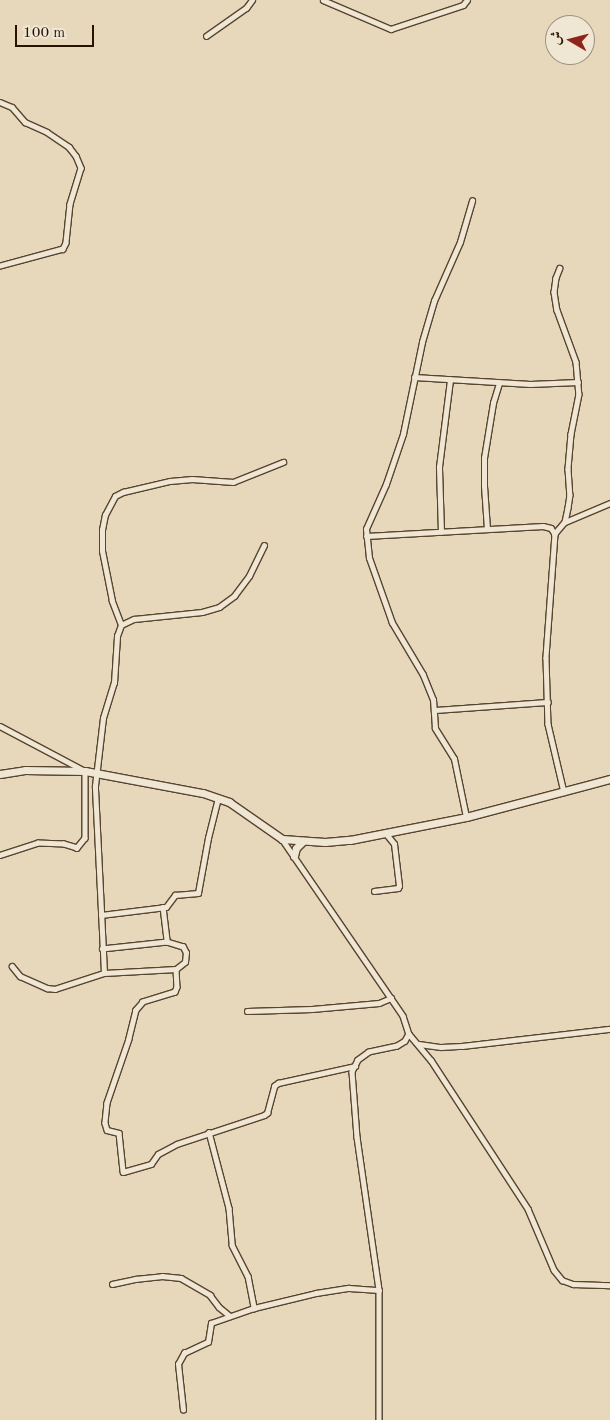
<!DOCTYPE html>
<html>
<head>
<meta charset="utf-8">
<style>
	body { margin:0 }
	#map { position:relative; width:610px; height:1420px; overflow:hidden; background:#e7d8bc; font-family:"Old Standard TT",Amiri,serif }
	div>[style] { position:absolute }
	.roads { filter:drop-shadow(1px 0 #58442f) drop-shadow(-1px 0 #58442f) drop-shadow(0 1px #58442f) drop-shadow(0 -1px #58442f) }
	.street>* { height:4.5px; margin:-2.25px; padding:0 2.25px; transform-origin:2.25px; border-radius:2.25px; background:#efe6d3 }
	.secondary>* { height:7px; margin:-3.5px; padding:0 3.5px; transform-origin:3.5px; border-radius:3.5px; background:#efe6d3 }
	span { translate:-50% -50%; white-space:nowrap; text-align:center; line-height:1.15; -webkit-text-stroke:4.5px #efe6d3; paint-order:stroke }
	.north { position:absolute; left:545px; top:15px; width:50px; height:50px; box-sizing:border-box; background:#efe6d3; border:1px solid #9f927f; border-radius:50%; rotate:278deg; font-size:14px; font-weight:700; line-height:20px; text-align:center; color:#281300 }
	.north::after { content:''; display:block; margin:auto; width:18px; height:22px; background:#8f2418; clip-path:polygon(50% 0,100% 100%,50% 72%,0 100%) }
	.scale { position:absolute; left:15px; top:25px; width:79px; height:22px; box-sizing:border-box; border:2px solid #281300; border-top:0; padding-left:6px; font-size:15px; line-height:18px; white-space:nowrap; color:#281300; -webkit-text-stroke:4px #efe6d3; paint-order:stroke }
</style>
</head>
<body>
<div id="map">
	<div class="roads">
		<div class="street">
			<div style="left:323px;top:0;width:74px;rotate:23.1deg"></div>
			<div style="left:391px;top:29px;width:76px;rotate:-18.4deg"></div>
			<div style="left:463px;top:5px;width:6px;rotate:-51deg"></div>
			<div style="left:206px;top:36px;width:49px;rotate:-35deg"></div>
			<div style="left:246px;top:8px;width:10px;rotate:-53deg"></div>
			<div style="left:0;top:102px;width:13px;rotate:23deg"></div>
			<div style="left:12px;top:107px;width:20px;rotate:49deg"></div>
			<div style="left:25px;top:122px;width:24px;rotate:24deg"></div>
			<div style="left:47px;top:132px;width:27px;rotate:34deg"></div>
			<div style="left:69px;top:147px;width:11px;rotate:52deg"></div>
			<div style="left:76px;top:156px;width:13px;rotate:67deg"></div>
			<div style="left:81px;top:168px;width:38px;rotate:107deg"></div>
			<div style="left:70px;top:204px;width:39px;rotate:96deg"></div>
			<div style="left:66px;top:243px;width:7px;rotate:117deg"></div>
			<div style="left:63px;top:249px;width:65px;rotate:164.9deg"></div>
			<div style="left:560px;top:268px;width:11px;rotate:112deg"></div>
			<div style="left:556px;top:278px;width:14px;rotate:98deg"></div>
			<div style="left:554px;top:292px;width:18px;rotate:81deg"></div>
			<div style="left:557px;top:310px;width:55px;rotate:69.9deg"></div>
			<div style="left:576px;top:362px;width:32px;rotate:85deg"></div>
			<div style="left:579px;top:394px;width:41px;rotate:101.3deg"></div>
			<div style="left:571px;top:434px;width:35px;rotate:95deg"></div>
			<div style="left:568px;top:469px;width:26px;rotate:86deg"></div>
			<div style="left:570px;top:495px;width:13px;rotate:99deg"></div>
			<div style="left:568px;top:508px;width:14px;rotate:102deg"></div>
			<div style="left:565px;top:522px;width:16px;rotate:130deg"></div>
			<div style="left:555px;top:534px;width:124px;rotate:94.2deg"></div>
			<div style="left:546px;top:658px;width:66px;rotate:88.3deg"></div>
			<div style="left:548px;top:724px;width:70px;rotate:76.8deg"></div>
			<div style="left:414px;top:377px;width:116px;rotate:3.5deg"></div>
			<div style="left:530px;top:384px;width:48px;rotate:-2.4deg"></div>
			<div style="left:565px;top:522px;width:49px;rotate:-22.9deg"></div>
			<div style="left:487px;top:529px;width:43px;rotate:-94deg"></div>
			<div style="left:484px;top:486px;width:28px;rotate:-90deg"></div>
			<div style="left:484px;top:458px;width:56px;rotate:-80.7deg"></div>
			<div style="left:493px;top:403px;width:21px;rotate:-73deg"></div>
			<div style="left:441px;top:532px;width:65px;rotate:-91.8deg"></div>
			<div style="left:439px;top:467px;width:88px;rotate:-82.8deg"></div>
			<div style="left:366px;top:536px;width:177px;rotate:-3.2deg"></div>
			<div style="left:543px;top:526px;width:8px;rotate:14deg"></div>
			<div style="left:551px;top:528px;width:7px;rotate:56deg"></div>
			<div style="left:121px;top:625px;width:26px;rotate:-111deg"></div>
			<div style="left:112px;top:601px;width:51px;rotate:-101.3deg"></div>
			<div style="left:102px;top:551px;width:21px;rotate:-90deg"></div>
			<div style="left:102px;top:530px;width:15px;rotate:-79deg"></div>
			<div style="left:105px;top:515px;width:21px;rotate:-62deg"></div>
			<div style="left:115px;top:496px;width:9px;rotate:-27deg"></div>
			<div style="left:123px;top:492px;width:48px;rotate:-13.2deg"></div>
			<div style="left:170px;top:481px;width:22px;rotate:-5deg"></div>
			<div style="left:192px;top:479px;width:41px;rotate:4.2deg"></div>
			<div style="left:233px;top:482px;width:54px;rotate:-21.8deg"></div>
			<div style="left:434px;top:710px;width:114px;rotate:-4deg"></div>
			<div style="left:0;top:726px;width:96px;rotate:27.9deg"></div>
			<div style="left:85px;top:771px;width:67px;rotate:90deg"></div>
			<div style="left:85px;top:838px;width:13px;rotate:129deg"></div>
			<div style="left:77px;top:848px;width:14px;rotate:-163deg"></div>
			<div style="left:64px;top:844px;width:26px;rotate:-178deg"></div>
			<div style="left:38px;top:843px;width:40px;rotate:162deg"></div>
			<div style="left:466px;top:817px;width:59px;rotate:-101.7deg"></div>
			<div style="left:454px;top:759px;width:36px;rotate:-122deg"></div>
			<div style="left:435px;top:728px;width:28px;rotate:-94deg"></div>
			<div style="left:433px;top:700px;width:27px;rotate:-112deg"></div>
			<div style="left:423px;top:675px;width:61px;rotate:-120.8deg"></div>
			<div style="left:392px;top:623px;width:69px;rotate:-109.5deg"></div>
			<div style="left:369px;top:558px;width:29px;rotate:-96deg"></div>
			<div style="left:366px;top:529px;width:49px;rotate:-66deg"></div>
			<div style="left:386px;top:484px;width:53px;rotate:-71.2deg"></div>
			<div style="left:403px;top:434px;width:94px;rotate:-78.3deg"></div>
			<div style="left:422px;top:342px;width:43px;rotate:-73.7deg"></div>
			<div style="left:434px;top:301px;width:64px;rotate:-66.2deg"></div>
			<div style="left:460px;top:242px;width:43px;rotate:-73.7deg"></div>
			<div style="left:282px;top:839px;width:214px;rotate:55.6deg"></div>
			<div style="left:403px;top:1016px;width:19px;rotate:72deg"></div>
			<div style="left:409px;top:1034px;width:8px;rotate:120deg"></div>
			<div style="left:405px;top:1041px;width:9px;rotate:148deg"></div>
			<div style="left:397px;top:1046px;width:29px;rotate:168deg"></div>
			<div style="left:369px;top:1052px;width:14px;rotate:144deg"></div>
			<div style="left:358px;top:1060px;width:13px;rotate:117deg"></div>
			<div style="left:352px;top:1072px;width:65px;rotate:85.6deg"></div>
			<div style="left:357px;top:1137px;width:155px;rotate:81.8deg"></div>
			<div style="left:379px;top:1290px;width:130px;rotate:90deg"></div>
			<div style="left:374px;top:891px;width:24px;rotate:-7deg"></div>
			<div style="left:398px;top:888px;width:2px;rotate:-63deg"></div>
			<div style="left:399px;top:886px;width:42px;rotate:-96.8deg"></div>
			<div style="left:394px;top:844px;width:14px;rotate:-129deg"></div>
			<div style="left:163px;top:907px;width:35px;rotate:83deg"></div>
			<div style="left:101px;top:915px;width:65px;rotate:-7deg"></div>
			<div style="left:166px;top:907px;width:15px;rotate:-53deg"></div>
			<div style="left:175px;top:895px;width:23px;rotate:-5deg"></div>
			<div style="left:198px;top:893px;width:56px;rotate:-79.7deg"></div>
			<div style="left:208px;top:838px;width:41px;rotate:-76deg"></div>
			<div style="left:12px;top:966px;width:13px;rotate:51deg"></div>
			<div style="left:20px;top:976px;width:30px;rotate:24deg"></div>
			<div style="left:47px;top:988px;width:8px;rotate:7deg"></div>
			<div style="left:55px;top:989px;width:52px;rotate:-18.1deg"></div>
			<div style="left:104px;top:973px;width:72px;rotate:-3.2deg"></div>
			<div style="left:176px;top:969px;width:11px;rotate:-38deg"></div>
			<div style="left:185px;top:962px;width:9px;rotate:-84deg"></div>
			<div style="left:186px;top:953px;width:7px;rotate:-117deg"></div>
			<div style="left:183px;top:947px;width:17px;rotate:-163deg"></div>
			<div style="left:167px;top:942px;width:65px;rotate:173.9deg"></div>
			<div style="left:176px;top:969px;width:18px;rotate:87deg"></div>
			<div style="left:177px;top:987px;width:5px;rotate:112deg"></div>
			<div style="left:175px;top:992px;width:34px;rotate:163deg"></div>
			<div style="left:143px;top:1002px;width:11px;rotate:131deg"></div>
			<div style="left:136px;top:1010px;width:30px;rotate:104deg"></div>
			<div style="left:129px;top:1039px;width:68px;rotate:109deg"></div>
			<div style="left:107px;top:1103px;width:20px;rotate:96deg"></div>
			<div style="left:105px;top:1123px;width:7px;rotate:74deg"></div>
			<div style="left:107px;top:1130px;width:12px;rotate:14deg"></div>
			<div style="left:119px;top:1133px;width:39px;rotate:84deg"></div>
			<div style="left:123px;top:1172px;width:29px;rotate:-16deg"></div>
			<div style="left:151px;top:1164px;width:12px;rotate:-55deg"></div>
			<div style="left:158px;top:1154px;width:21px;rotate:-28deg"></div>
			<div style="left:177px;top:1144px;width:92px;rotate:-18.4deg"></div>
			<div style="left:264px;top:1115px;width:4px;rotate:-34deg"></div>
			<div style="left:267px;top:1113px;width:28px;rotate:-75deg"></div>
			<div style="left:274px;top:1086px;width:5px;rotate:-37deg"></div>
			<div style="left:278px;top:1083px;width:79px;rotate:-12.4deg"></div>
			<div style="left:104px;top:973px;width:187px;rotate:-92.8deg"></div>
			<div style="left:95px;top:786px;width:68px;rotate:-83.3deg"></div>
			<div style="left:103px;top:718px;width:37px;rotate:-73deg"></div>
			<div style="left:114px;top:683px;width:47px;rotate:-86.3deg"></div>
			<div style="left:117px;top:636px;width:12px;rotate:-70deg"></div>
			<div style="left:121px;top:625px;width:14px;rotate:-25deg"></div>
			<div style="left:134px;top:619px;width:68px;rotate:-5.9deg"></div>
			<div style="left:202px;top:612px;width:18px;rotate:-16deg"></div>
			<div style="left:219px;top:607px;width:19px;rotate:-36deg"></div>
			<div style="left:234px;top:596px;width:25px;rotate:-53deg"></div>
			<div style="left:249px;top:576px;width:34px;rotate:-64deg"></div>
			<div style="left:247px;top:1011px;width:65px;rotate:-1.8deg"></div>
			<div style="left:312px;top:1009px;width:67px;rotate:-5.1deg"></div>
			<div style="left:379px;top:1003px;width:13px;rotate:-23deg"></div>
			<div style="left:409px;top:1034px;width:34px;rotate:50deg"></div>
			<div style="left:431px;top:1060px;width:178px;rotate:56.9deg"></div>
			<div style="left:528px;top:1209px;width:66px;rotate:66.9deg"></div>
			<div style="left:554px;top:1270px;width:13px;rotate:51deg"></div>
			<div style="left:562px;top:1280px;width:12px;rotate:20deg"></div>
			<div style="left:573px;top:1284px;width:37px;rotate:2deg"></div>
			<div style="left:419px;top:1044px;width:22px;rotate:8deg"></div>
			<div style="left:441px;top:1047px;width:21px;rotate:-3deg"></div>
			<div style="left:462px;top:1046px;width:149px;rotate:-6.6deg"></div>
			<div style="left:209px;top:1132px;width:79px;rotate:75.3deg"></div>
			<div style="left:229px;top:1208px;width:37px;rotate:85deg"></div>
			<div style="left:232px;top:1245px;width:35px;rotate:63deg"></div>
			<div style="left:248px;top:1276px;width:33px;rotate:79deg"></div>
			<div style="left:112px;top:1284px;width:24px;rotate:-12deg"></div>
			<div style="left:135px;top:1279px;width:27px;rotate:-6deg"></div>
			<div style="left:162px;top:1276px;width:19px;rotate:6deg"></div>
			<div style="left:181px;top:1278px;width:34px;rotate:30deg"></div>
			<div style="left:210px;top:1295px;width:15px;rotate:53deg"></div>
			<div style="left:219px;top:1307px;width:14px;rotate:39deg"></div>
			<div style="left:183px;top:1410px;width:46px;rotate:-96.2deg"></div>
			<div style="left:178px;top:1364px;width:13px;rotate:-61deg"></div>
			<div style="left:184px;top:1353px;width:26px;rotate:-25deg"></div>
			<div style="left:208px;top:1342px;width:19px;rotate:-81deg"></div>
			<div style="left:211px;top:1323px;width:46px;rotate:-19.2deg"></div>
			<div style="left:254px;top:1308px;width:64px;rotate:-13.6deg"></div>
			<div style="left:316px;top:1293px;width:33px;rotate:-9deg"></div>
			<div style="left:349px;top:1288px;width:30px;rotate:4deg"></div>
		</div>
		<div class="secondary">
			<div style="left:0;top:774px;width:25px;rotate:-9deg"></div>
			<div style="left:25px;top:770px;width:60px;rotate:1deg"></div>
			<div style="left:85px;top:771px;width:120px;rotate:10.6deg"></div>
			<div style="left:203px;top:793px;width:28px;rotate:19deg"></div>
			<div style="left:229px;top:802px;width:65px;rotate:34.9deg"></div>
			<div style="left:282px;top:839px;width:43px;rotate:4deg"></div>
			<div style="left:325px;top:842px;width:25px;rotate:-5deg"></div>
			<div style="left:350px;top:840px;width:118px;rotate:-11.2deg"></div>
			<div style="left:466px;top:817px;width:149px;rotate:-14.8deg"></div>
			<div style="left:294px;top:856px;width:8px;rotate:-76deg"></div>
			<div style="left:296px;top:848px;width:10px;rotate:-45deg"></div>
		</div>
	</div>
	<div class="north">ش</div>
	<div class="scale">100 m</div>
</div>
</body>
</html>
